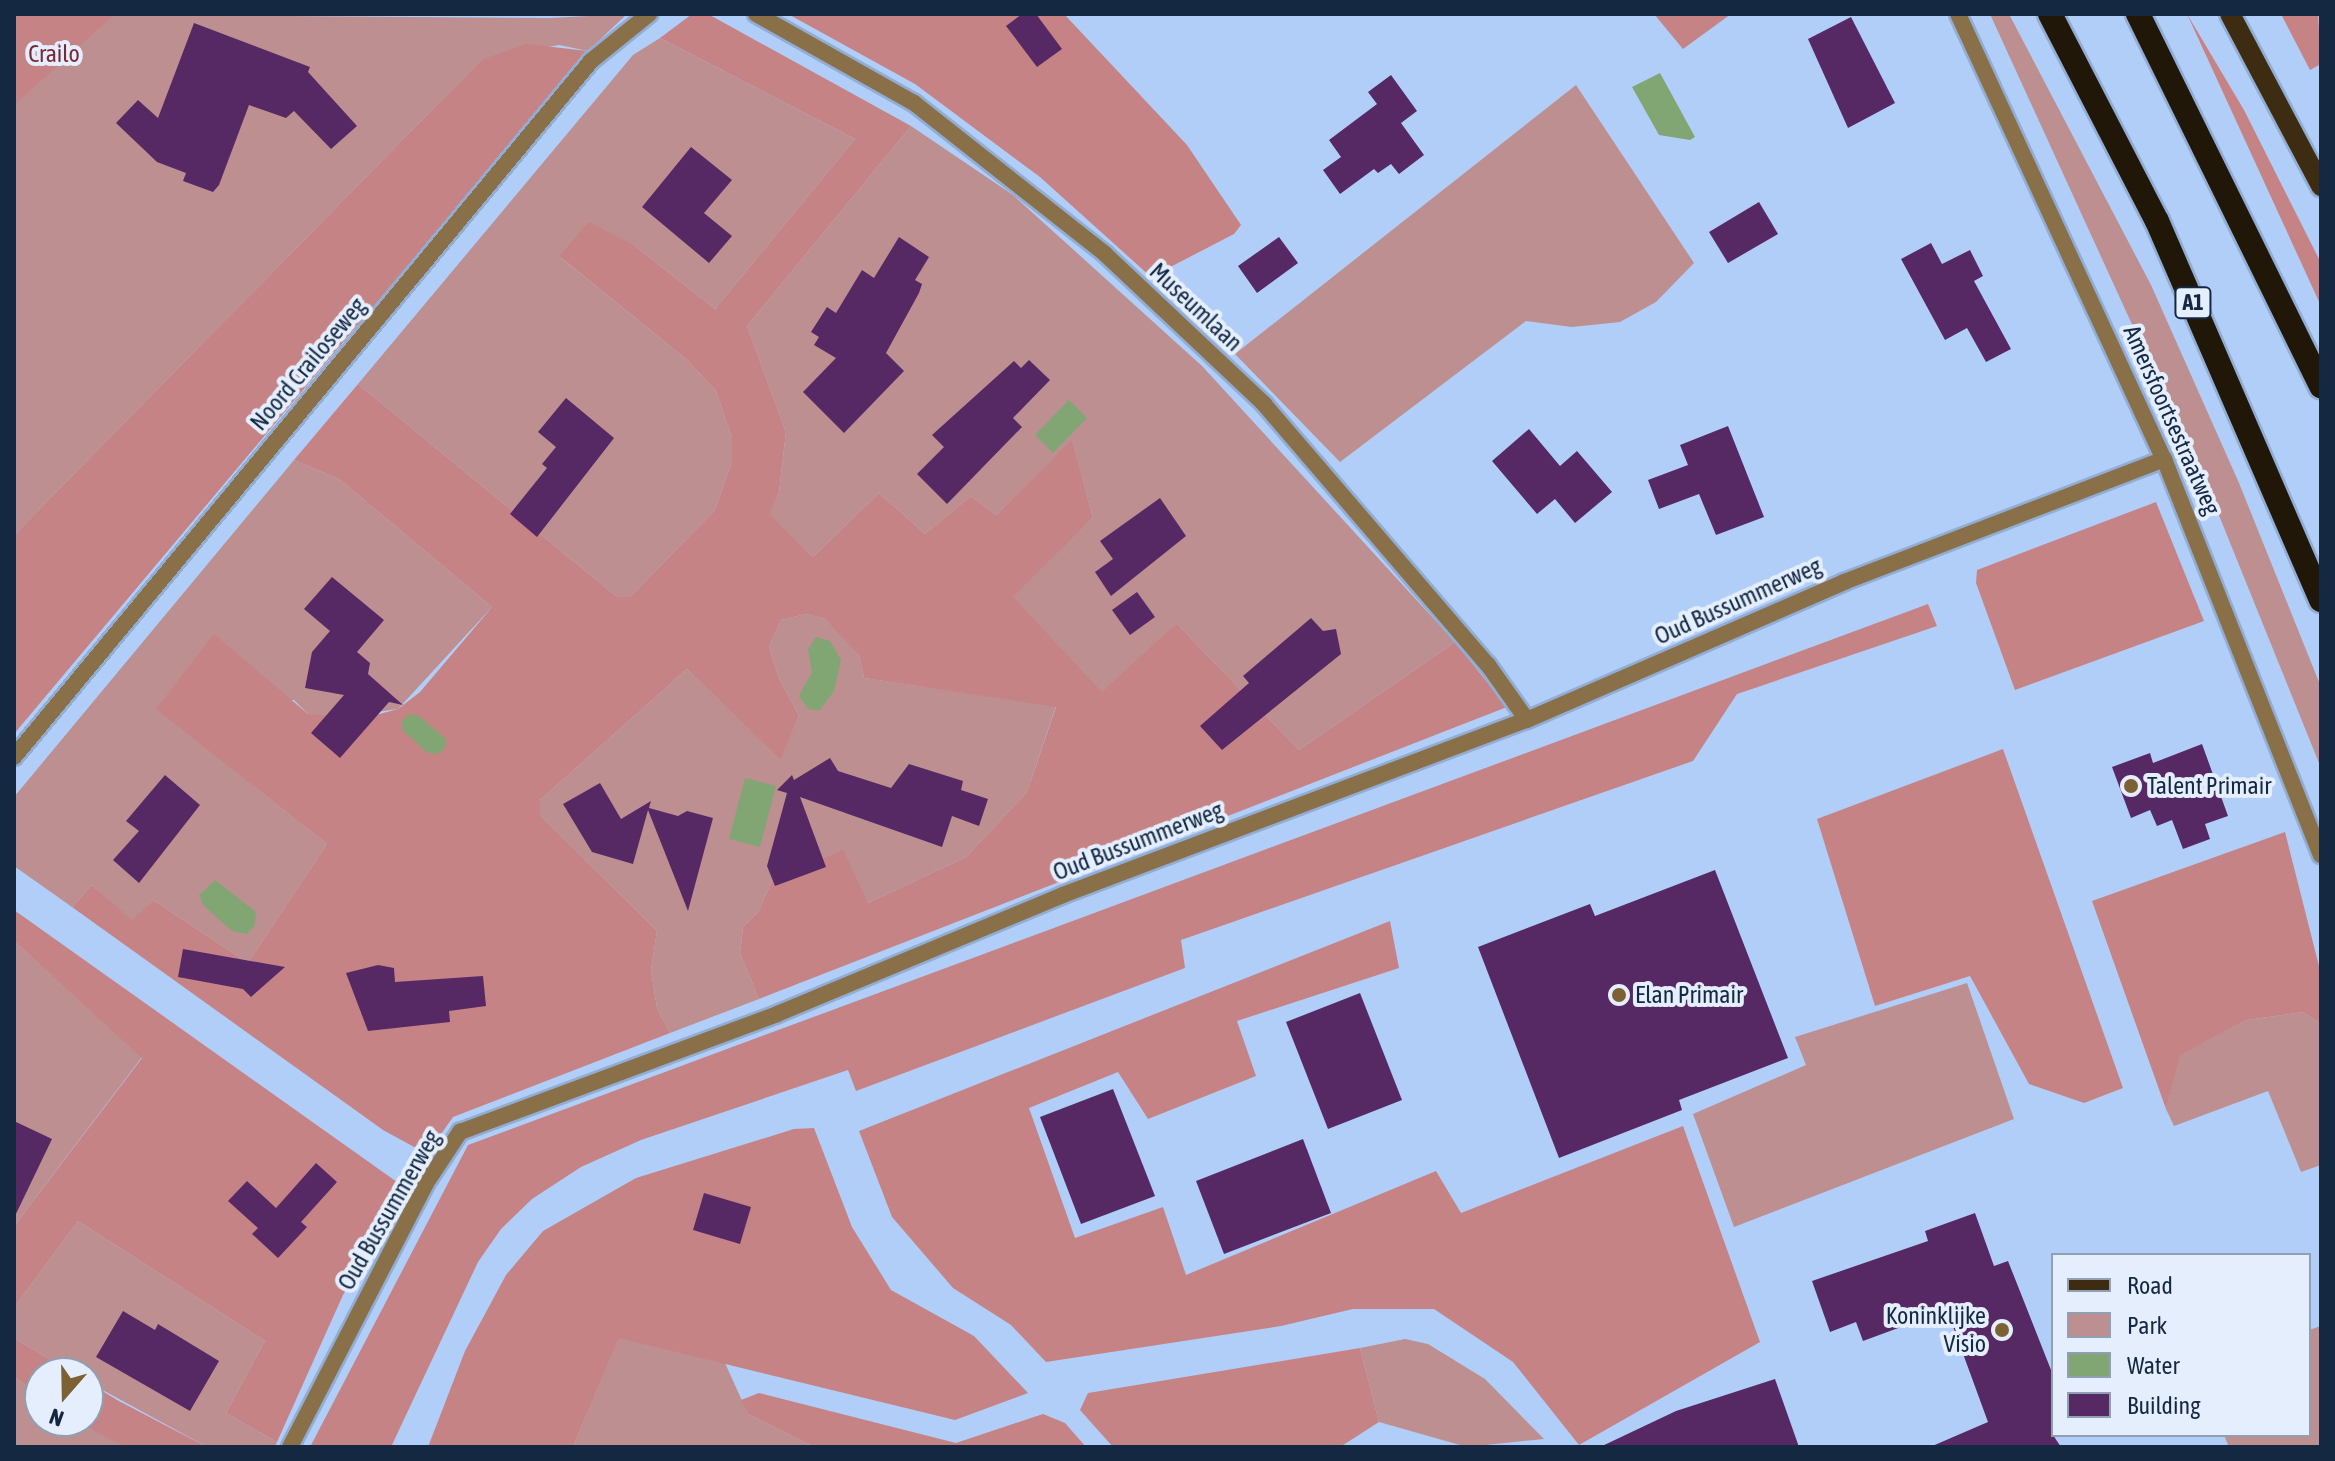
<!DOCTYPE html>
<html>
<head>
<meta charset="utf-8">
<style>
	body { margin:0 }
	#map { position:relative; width:2335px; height:1461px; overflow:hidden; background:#b1cef8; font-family:"Asap Condensed",sans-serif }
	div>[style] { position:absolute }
	.green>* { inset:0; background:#bd8f90 }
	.forest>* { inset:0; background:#c68386 }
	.water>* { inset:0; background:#81a673 }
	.building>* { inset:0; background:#562965 }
	.roads { filter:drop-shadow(2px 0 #92add4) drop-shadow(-2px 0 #92add4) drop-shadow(0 2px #92add4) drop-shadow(0 -2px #92add4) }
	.minor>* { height:16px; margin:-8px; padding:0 8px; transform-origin:8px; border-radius:8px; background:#8a7049 }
	.primary>* { height:20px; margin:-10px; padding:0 10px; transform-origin:10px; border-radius:10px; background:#3d2c11 }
	.motorway>* { height:24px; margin:-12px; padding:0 12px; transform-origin:12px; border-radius:12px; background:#201709 }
	.dots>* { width:22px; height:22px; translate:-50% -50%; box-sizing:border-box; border:4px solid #e4eefc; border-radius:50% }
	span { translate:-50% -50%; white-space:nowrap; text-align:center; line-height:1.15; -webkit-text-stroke:8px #e4eefc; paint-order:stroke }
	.shield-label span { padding:2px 6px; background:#e4eefc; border:2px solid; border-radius:6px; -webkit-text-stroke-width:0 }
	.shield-label { font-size:22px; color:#152842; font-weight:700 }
	.park-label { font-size:24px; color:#792831 }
	.street-label { font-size:24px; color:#152842 }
	.poi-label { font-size:24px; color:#152842 }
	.left { translate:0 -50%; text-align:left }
	.right { translate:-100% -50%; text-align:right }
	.frame { position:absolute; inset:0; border:16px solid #152842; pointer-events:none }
	.legend { position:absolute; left:2051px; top:1253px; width:260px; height:184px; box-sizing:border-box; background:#e4eefc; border:2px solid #919fb2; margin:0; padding:10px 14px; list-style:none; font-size:24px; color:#152842 }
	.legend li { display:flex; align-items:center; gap:16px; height:40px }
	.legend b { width:40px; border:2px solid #919fb2 }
	.north { position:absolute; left:24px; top:1357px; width:80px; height:80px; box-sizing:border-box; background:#e4eefc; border:2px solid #919fb2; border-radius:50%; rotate:200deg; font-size:22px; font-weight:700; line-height:32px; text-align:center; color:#152842 }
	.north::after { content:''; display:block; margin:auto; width:28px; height:36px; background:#7d6033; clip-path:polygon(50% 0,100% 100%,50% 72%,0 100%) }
</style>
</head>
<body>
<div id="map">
	<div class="green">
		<div style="clip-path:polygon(14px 14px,550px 18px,627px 14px,588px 51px,559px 45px,481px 60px,14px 535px)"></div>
		<div style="clip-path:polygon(1990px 14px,2009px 14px,2151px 285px,2239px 483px,2321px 687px,2321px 768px,2216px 508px)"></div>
		<div style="clip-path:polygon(660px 38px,855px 139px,715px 309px,635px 246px,560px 257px,686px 359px,716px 391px,732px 438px,732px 461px,715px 510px,630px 597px,617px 597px,358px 384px,633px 55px)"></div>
		<div style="clip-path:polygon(1576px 85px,1694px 263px,1656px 302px,1620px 322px,1572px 327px,1526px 321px,1340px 462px,1235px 354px)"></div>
		<div style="clip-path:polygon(911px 126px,1013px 195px,1202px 366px,1455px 642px,1299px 750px,1176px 623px,1102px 693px,1012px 597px,1093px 518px,1072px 441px,996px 515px,971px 496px,925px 534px,879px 493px,813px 557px,768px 514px,779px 492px,786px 432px,747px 326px)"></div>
		<div style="clip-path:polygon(294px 460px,339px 479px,492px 607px,398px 709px,334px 718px,308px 714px,294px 700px,156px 708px,327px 844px,248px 963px,153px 900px,132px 921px,92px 885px,72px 907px,14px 866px,14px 797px)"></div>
		<div style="clip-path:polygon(806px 614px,825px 619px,843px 635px,859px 655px,864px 678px,1056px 706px,1027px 792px,966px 857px,868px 903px,772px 881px,758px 912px,743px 927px,740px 953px,759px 999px,670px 1033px,657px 1008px,651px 970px,657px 931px,540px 815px,540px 800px,687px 669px,781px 759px,799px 716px,778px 676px,769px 646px,781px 620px)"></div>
		<div style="clip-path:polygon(14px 941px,142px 1057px,14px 1226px)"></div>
		<div style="clip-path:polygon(1967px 983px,2014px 1119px,1734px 1227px,1693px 1114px,1806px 1065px,1795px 1037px)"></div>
		<div style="clip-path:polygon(2303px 1012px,2321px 1024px,2321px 1165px,2301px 1172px,2268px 1091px,2174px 1126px,2166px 1109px,2179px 1055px,2247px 1020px)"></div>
		<div style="clip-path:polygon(78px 1221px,265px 1341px,226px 1413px,277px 1442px,275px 1447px,207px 1447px,88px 1382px,88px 1373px,73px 1373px,14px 1338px,14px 1308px)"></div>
		<div style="clip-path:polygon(2321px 1326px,2321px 1447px,2229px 1447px,2224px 1435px,2309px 1435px,2309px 1330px)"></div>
		<div style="clip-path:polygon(619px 1337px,725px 1363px,748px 1414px,814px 1447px,573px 1447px)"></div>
		<div style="clip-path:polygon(1405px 1339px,1428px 1344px,1485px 1379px,1544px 1439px,1467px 1447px,1379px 1422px,1360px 1348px)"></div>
		<div style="clip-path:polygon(14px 1377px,40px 1395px,40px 1421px,80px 1421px,125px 1447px,14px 1447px)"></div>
	</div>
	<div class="forest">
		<div style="clip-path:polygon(14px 14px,115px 14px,14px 105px)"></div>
		<div style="clip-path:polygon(692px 14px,708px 14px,911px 126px,747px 326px,786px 432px,779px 492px,769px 514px,813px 557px,879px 493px,925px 534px,971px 496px,996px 515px,1072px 440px,1093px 518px,1013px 597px,1102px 692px,1176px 623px,1299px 750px,1455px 642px,1507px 707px,759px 999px,740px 953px,743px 927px,758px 912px,772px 881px,843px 850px,868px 903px,966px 857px,1027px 792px,1056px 707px,864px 678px,859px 655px,825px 619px,806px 614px,781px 620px,769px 646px,778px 676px,799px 716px,781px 760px,687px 669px,540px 800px,540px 815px,657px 931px,651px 970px,657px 1008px,670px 1033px,453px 1117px,427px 1154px,383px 1130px,72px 907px,92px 885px,132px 920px,153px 900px,248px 963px,327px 844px,156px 709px,214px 634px,308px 714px,365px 718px,398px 709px,420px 692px,492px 607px,339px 479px,294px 460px,358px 384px,617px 597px,630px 597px,715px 510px,732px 461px,732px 438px,716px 391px,686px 359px,559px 256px,589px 222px,635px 246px,715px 309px,855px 139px,660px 38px)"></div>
		<div style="clip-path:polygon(788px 14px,1064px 14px,1187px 145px,1241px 225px,1234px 234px,1151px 277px,1040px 177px,915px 84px)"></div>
		<div style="clip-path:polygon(1654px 14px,1731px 14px,1683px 49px)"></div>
		<div style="clip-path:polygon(2187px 14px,2244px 110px,2321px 263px,2321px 306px)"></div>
		<div style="clip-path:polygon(2281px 14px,2318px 14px,2321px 64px,2310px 70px)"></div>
		<div style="clip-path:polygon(526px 44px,588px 51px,14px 734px,14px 535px,481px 60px)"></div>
		<div style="clip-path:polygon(2156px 502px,2204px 621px,2015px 690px,1976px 583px,1977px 570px)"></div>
		<div style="clip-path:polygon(1928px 604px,1937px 626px,1737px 694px,1693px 761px,1181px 940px,1185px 968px,856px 1091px,848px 1070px,641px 1140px,581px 1167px,532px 1199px,501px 1229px,478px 1262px,391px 1447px,310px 1447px,468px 1145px)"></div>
		<div style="clip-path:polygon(2003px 749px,2123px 1088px,2084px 1103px,2029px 1084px,1970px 976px,1875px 1006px,1817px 819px)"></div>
		<div style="clip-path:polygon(2285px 832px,2321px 974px,2321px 1024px,2303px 1012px,2247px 1020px,2180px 1055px,2166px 1109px,2092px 901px)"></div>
		<div style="clip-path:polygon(14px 910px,404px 1187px,343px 1295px,277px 1442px,226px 1413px,265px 1341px,78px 1221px,14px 1308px,14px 1226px,142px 1058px,14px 941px)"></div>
		<div style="clip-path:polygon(1390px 921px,1399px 968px,1237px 1021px,1256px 1076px,1148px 1119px,1118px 1072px,1029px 1108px,1075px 1238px,1163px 1207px,1186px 1275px,1436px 1171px,1461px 1213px,1683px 1126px,1760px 1342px,1579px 1445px,1513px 1362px,1434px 1309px,1353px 1309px,1281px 1326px,1046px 1362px,1011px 1325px,953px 1288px,892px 1217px,859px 1131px)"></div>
		<div style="clip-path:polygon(814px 1128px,852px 1227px,891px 1290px,974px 1336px,1028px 1393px,955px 1420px,619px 1338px,573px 1447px,428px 1447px,465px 1351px,506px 1275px,543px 1231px,636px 1178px,794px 1129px)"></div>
		<div style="clip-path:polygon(14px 1338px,73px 1373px,40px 1373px,40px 1395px,14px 1377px)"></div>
		<div style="clip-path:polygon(1360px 1348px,1379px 1422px,1340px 1447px,1113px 1447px,1080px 1410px,1088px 1393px)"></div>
		<div style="clip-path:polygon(88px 1382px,117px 1400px,207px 1447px,125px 1447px,91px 1429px,80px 1421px,88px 1421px)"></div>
		<div style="clip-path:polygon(759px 1393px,956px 1443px,1043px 1414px,1065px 1423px,1086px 1447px,814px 1447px,748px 1414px,741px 1400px)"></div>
	</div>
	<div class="water">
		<div style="clip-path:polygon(1660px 73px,1695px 137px,1690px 140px,1659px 135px,1632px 87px)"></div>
		<div style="clip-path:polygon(1069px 400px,1087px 418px,1053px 453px,1035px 435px)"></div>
		<div style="clip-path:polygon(816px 637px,830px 641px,841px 660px,834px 691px,819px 711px,808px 709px,799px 696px,812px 672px,808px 649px)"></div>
		<div style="clip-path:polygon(409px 714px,419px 716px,446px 739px,445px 748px,438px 754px,428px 753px,402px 730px,402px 721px)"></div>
		<div style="clip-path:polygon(745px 778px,776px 786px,760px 847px,729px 839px)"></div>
		<div style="clip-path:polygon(215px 880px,256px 912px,255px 925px,247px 934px,232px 931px,204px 906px,199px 895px)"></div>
	</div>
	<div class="building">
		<div style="clip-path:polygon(1022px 14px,1036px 14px,1062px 49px,1037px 67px,1006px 26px)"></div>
		<div style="clip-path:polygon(1851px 17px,1895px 103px,1848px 128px,1808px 39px)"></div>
		<div style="clip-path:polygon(194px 23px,310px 67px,308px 72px,357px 126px,331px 149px,294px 111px,286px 118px,249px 105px,219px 185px,213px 192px,183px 181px,186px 173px,157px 162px,116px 123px,138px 100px,158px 118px)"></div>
		<div style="clip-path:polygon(1391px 75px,1417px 111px,1401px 123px,1424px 155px,1399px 174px,1391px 164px,1378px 173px,1374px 169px,1340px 194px,1323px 170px,1341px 157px,1329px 140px,1377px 104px,1368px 92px)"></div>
		<div style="clip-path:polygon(691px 147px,732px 180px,704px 213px,732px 236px,709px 263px,642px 207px)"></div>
		<div style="clip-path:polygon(1759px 202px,1778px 234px,1728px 263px,1709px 232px)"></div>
		<div style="clip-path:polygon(899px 237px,929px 257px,915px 280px,922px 284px,919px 293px,886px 353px,904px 371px,844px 433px,803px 392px,836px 358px,814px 345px,819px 337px,811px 332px,827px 307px,836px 313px,862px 270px,874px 278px)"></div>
		<div style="clip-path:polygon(1279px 237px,1298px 263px,1257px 293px,1238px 266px)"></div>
		<div style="clip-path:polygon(1931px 243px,1942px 264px,1970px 250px,1983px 276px,1974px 281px,2011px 349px,1986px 362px,1967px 328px,1945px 340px,1901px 259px)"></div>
		<div style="clip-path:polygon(1029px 360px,1050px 380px,1013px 418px,1022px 427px,947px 504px,917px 474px,944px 447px,932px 435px,1014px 361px,1021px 368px)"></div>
		<div style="clip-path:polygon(566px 398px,614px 438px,537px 537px,510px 514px,547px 468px,542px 464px,556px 447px,538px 432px)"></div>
		<div style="clip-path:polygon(1728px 426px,1764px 517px,1716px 535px,1699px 494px,1659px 509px,1648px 480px,1688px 465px,1680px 445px)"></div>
		<div style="clip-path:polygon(1529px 429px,1560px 466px,1577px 451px,1612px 492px,1575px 523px,1555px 499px,1537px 514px,1492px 461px)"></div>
		<div style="clip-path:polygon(1160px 498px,1186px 536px,1111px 596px,1095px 572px,1113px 559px,1100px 541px)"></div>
		<div style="clip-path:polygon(332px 577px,384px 620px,357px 652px,370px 663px,368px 674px,403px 705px,389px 702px,340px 758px,311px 733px,344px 695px,305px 688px,312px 652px,330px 631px,304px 609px)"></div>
		<div style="clip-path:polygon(1137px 592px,1155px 617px,1130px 635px,1112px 610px)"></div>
		<div style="clip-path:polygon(1311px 618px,1323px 631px,1336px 629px,1341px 654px,1222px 750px,1200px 726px,1249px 683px,1243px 676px)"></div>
		<div style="clip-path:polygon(2202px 744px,2228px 816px,2205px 824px,2210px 839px,2183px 849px,2172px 820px,2157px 826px,2150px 810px,2131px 818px,2112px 767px,2150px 753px,2153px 763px)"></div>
		<div style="clip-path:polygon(830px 758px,838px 771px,891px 788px,909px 764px,963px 781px,961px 790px,988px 799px,979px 826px,952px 816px,942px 847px,800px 797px,826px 867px,775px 886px,767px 866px,787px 793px,777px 790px,792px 775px,794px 780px)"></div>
		<div style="clip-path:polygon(165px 775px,200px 805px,139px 883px,113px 860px,139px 831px,126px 821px)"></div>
		<div style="clip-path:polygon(600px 783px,621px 819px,651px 801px,649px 808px,678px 816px,687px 811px,713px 818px,688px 911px,648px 810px,633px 864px,592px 852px,563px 804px)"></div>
		<div style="clip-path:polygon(1715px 870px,1788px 1058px,1679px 1100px,1682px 1110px,1559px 1158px,1478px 947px,1590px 904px,1595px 916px)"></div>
		<div style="clip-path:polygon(183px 949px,285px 967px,251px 997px,243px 989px,178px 977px)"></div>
		<div style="clip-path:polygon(378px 965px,394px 968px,395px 982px,483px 976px,486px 1006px,449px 1011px,450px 1022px,368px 1031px,346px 973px)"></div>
		<div style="clip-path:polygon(1360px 993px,1402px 1100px,1328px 1129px,1286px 1022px)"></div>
		<div style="clip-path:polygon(1113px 1089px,1155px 1196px,1081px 1224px,1040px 1117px)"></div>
		<div style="clip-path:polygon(14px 1121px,52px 1139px,14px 1218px)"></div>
		<div style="clip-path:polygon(1303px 1139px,1331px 1213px,1224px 1254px,1196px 1181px)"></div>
		<div style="clip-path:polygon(316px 1163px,337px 1182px,301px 1222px,307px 1227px,278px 1258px,252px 1234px,258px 1228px,228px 1201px,247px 1181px,276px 1208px)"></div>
		<div style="clip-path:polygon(704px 1193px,751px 1207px,740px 1244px,693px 1230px)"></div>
		<div style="clip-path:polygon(1975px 1213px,1994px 1266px,2008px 1261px,2053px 1375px,2053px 1435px,2061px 1447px,1930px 1447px,1988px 1422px,1947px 1310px,1863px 1341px,1856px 1322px,1830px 1332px,1812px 1281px,1928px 1241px,1925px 1231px)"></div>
		<div style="clip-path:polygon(123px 1311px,155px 1330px,158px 1324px,219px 1361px,190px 1411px,96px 1357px)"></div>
		<div style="clip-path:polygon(1775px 1379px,1799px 1447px,1600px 1447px,1676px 1411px)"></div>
	</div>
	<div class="roads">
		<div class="minor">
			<div style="left:756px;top:14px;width:181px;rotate:29.4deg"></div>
			<div style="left:914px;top:103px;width:243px;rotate:38.3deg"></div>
			<div style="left:1105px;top:254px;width:219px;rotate:43.3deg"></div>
			<div style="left:1264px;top:404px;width:344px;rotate:49.4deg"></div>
			<div style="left:1488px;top:665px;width:67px;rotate:54.7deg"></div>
			<div style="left:1958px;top:14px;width:490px;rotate:65.2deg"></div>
			<div style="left:2164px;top:459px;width:426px;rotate:68.4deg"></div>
			<div style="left:14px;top:757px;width:904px;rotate:-50.34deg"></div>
			<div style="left:591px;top:61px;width:75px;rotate:-39deg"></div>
			<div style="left:290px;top:1447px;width:295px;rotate:-62.7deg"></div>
			<div style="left:425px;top:1185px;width:64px;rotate:-56.6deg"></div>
			<div style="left:460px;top:1132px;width:338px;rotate:-20.4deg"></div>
			<div style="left:777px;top:1014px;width:310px;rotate:-22.6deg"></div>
			<div style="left:1063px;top:895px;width:496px;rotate:-20.7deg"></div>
			<div style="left:1527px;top:720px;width:346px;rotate:-23.5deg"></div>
			<div style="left:1844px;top:582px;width:343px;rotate:-21deg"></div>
		</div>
		<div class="primary">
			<div style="left:2230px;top:14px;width:195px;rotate:62.1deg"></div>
		</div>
		<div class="motorway">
			<div style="left:2050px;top:14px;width:233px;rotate:62.7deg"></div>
			<div style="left:2157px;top:221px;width:413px;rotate:66.6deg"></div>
			<div style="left:2138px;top:14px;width:415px;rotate:63.8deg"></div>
		</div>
	</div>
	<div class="dots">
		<div style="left:2131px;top:786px;background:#7d6033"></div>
		<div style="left:1619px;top:995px;background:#7d6033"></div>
		<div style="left:2002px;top:1330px;background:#7d6033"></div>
	</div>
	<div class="shield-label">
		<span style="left:2193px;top:303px">A1</span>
	</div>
	<div class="park-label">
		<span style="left:54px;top:54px">Crailo</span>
	</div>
	<div class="street-label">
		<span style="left:1196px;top:307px;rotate:43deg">Museumlaan</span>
		<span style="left:308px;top:364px;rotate:-50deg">Noord Crailoseweg</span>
		<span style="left:2172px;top:420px;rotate:66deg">Amersfoortsestraatweg</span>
		<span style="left:1738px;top:601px;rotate:-24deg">Oud Bussummerweg</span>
		<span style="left:1138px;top:841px;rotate:-21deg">Oud Bussummerweg</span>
		<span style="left:389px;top:1210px;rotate:-60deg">Oud Bussummerweg</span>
	</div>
	<div class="poi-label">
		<span class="left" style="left:2147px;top:786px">Talent Primair</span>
		<span class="left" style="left:1635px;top:995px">Elan Primair</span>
		<span class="right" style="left:1986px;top:1330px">Koninklijke<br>Visio</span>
	</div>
	<div class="frame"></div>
	<ul class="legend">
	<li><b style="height:10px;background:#3d2c11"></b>Road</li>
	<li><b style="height:22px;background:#bd8f90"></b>Park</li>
	<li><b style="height:22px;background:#81a673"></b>Water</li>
	<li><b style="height:22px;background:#562965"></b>Building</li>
	</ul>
	<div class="north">N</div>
</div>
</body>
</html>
